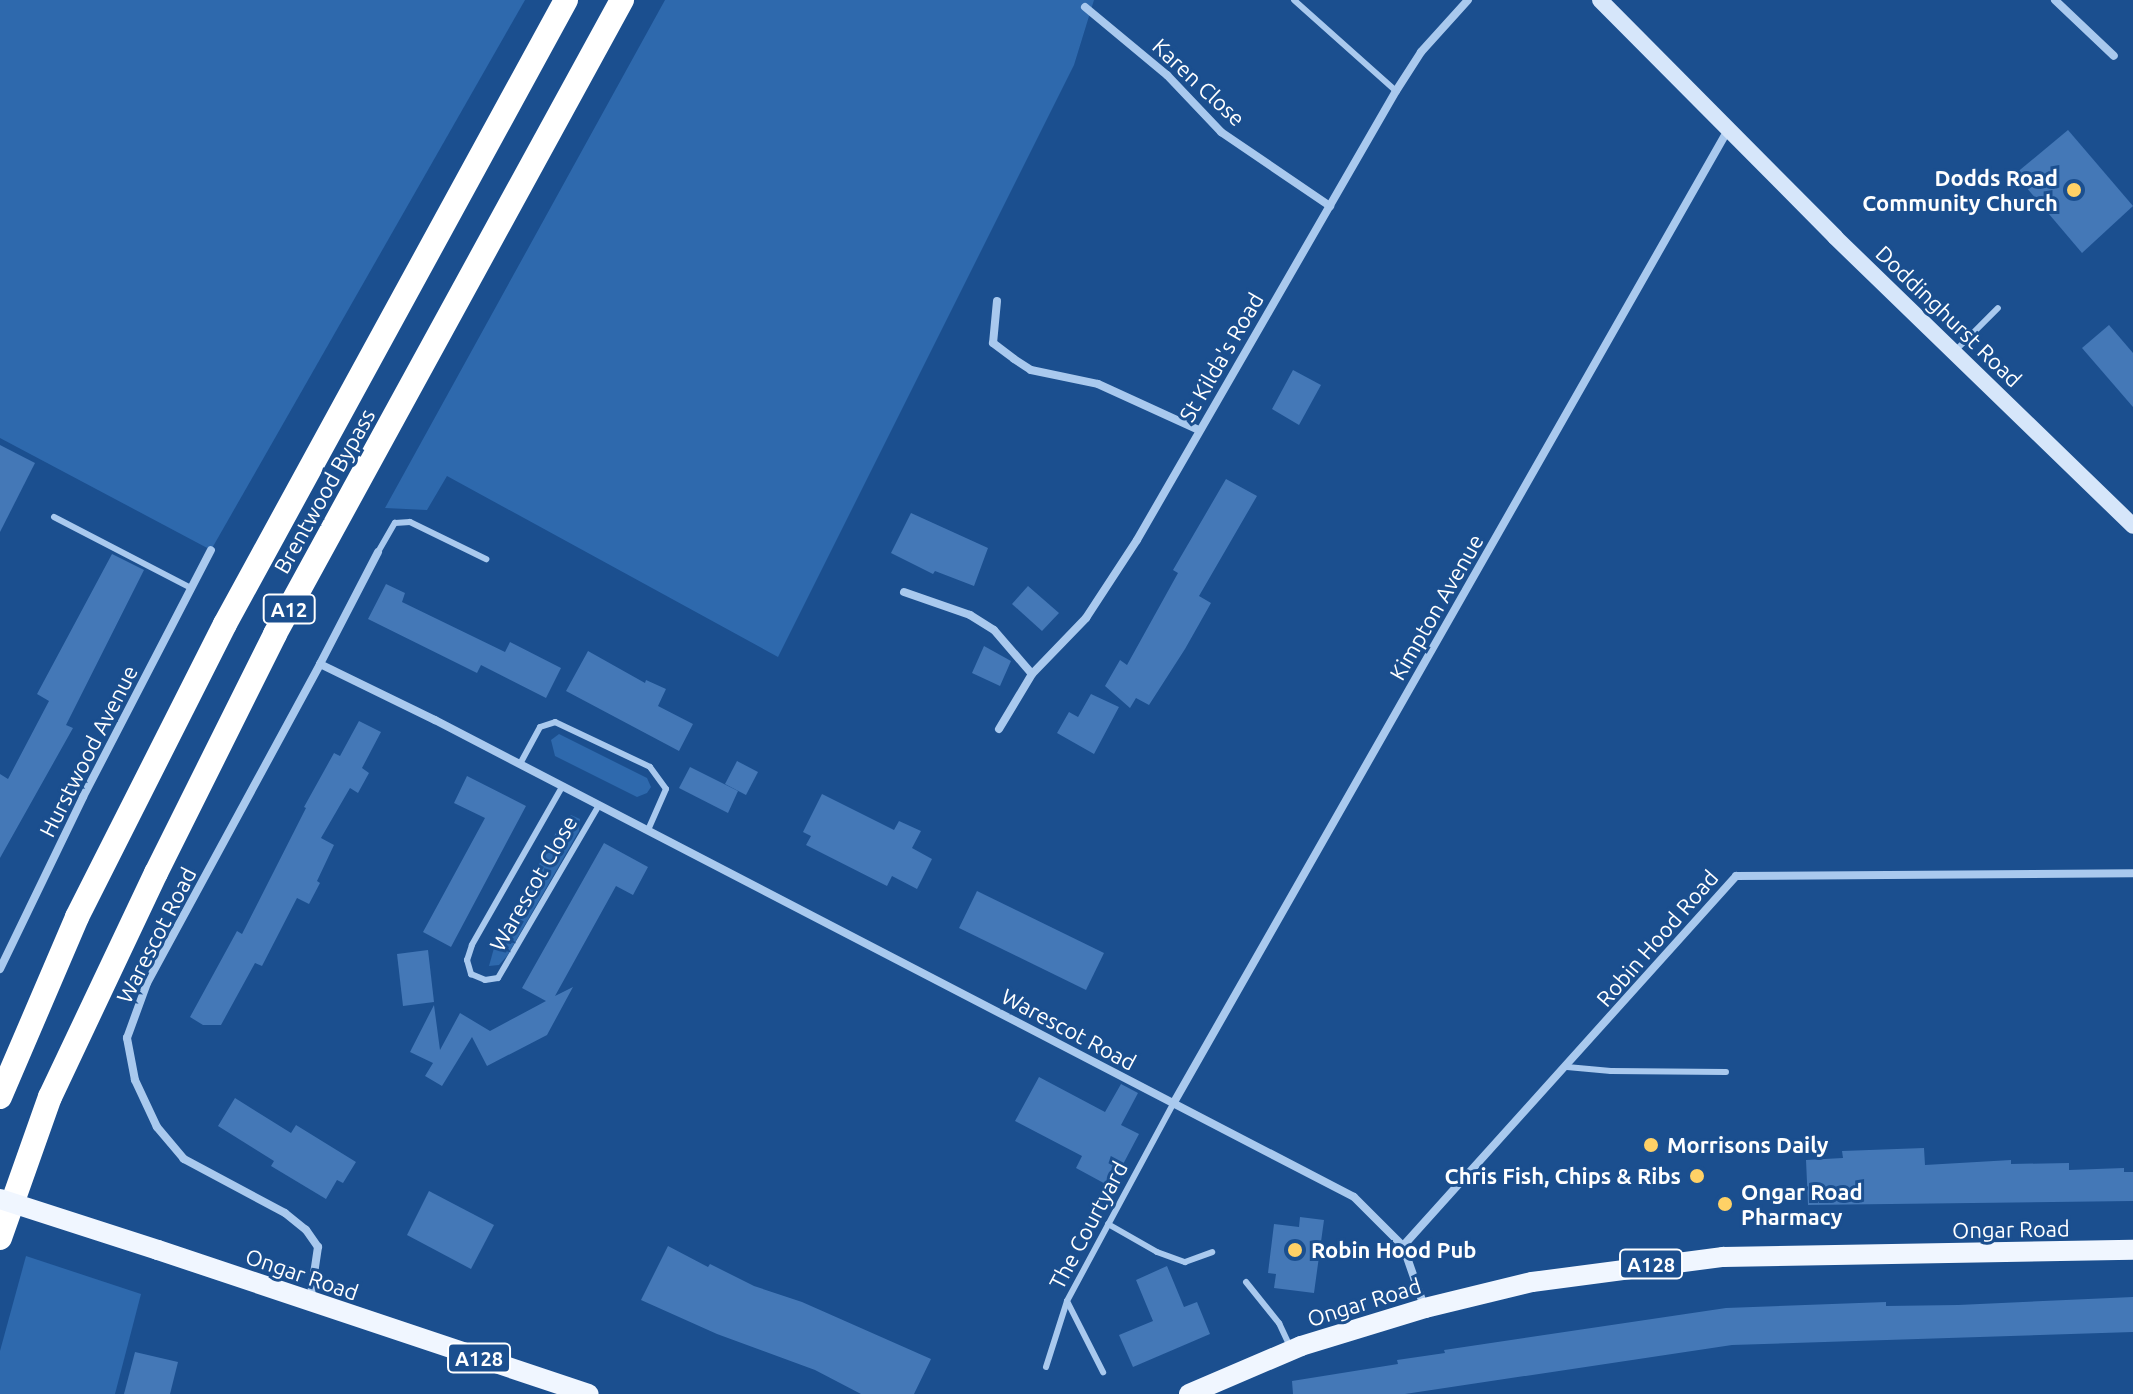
<!DOCTYPE html>
<html>
<head>
<meta charset="utf-8">
<style>
	body { margin:0 }
	#map { position:relative; width:2133px; height:1394px; overflow:hidden; background:#1b4f8f; font-family:Ubuntu,sans-serif }
	div>[style] { position:absolute }
	.green>* { inset:0; background:#2e69ad }
	.building>* { inset:0; background:#4478b7 }
	.lane>* { height:6px; margin:-3px; padding:0 3px; transform-origin:3px; border-radius:3px; background:#a9c9ee }
	.street>* { height:8px; margin:-4px; padding:0 4px; transform-origin:4px; border-radius:4px; background:#a9c9ee }
	.secondary>* { height:16px; margin:-8px; padding:0 8px; transform-origin:8px; border-radius:8px; background:#d6e6fa }
	.primary>* { height:20px; margin:-10px; padding:0 10px; transform-origin:10px; border-radius:10px; background:#f0f6ff }
	.highway>* { height:24px; margin:-12px; padding:0 12px; transform-origin:12px; border-radius:12px; background:#fff }
	.primary-bridge>* { height:20px; margin:-10px; padding:0 10px; transform-origin:10px; border-radius:10px; background:#f0f6ff }
	.dots>* { width:22px; height:22px; translate:-50% -50%; box-sizing:border-box; border:4px solid #1b4f8f; border-radius:50% }
	span { translate:-50% -50%; white-space:nowrap; text-align:center; line-height:1.15; -webkit-text-stroke:6px #1b4f8f; paint-order:stroke }
	.shield-label span { padding:2px 6px; background:#1b4f8f; border:2px solid; border-radius:6px; -webkit-text-stroke-width:0 }
	.shield-label { font-size:20px; color:#fff; font-weight:700 }
	.street-label { font-size:22px; color:#fff }
	.poi-label { font-size:22px; color:#fff; font-weight:700 }
	.right { translate:-100% -50%; text-align:right }
	.left { translate:0 -50%; text-align:left }
</style>
</head>
<body>
<div id="map">
	<div class="green">
		<div style="clip-path:polygon(0 0,525px 0,211px 550px,0 438px)"></div>
		<div style="clip-path:polygon(665px 0,1094px 0,1074px 65px,778px 657px,447px 476px,427px 510px,385px 508px)"></div>
		<div style="clip-path:polygon(559px 734px,647px 778px,651px 787px,647px 793px,637px 797px,555px 756px,551px 740px)"></div>
		<div style="clip-path:polygon(571px 815px,580px 819px,579px 831px,507px 956px,499px 965px,489px 966px,494px 948px,559px 827px)"></div>
		<div style="clip-path:polygon(26px 1256px,141px 1294px,115px 1394px,0 1394px,0 1351px)"></div>
	</div>
	<div class="building">
		<div style="clip-path:polygon(2068px 130px,2133px 206px,2082px 253px,2015px 174px)"></div>
		<div style="clip-path:polygon(2109px 325px,2133px 353px,2133px 407px,2082px 348px)"></div>
		<div style="clip-path:polygon(1293px 370px,1321px 385px,1299px 425px,1272px 409px)"></div>
		<div style="clip-path:polygon(0 445px,35px 463px,0 532px)"></div>
		<div style="clip-path:polygon(1226px 479px,1257px 496px,1199px 596px,1211px 603px,1185px 649px,1149px 705px,1136px 698px,1130px 708px,1105px 686px,1120px 660px,1127px 665px,1178px 573px,1173px 570px)"></div>
		<div style="clip-path:polygon(911px 513px,988px 548px,974px 586px,935px 571px,933px 574px,891px 553px)"></div>
		<div style="clip-path:polygon(112px 554px,144px 570px,66px 725px,73px 728px,0 858px,0 774px,8px 779px,49px 701px,37px 694px)"></div>
		<div style="clip-path:polygon(386px 584px,405px 593px,402px 602px,505px 652px,510px 642px,561px 668px,546px 698px,481px 665px,477px 673px,368px 619px)"></div>
		<div style="clip-path:polygon(1028px 586px,1059px 613px,1042px 631px,1012px 604px)"></div>
		<div style="clip-path:polygon(984px 646px,1011px 661px,1000px 686px,972px 673px)"></div>
		<div style="clip-path:polygon(588px 651px,645px 683px,646px 680px,666px 689px,658px 706px,693px 724px,679px 751px,566px 691px)"></div>
		<div style="clip-path:polygon(1091px 694px,1119px 707px,1094px 754px,1057px 733px,1069px 712px,1078px 717px)"></div>
		<div style="clip-path:polygon(359px 721px,381px 732px,362px 768px,369px 773px,358px 793px,350px 788px,321px 838px,334px 845px,317px 881px,320px 883px,309px 904px,297px 898px,262px 966px,255px 963px,221px 1025px,203px 1025px,190px 1017px,237px 931px,242px 934px,306px 808px,304px 807px,334px 753px,340px 756px)"></div>
		<div style="clip-path:polygon(737px 761px,758px 772px,746px 795px,725px 784px)"></div>
		<div style="clip-path:polygon(690px 767px,738px 791px,728px 813px,679px 788px)"></div>
		<div style="clip-path:polygon(467px 776px,526px 806px,451px 947px,423px 932px,485px 818px,454px 803px)"></div>
		<div style="clip-path:polygon(822px 794px,894px 830px,899px 821px,921px 831px,912px 848px,932px 859px,917px 889px,892px 876px,887px 886px,806px 845px,811px 836px,803px 832px)"></div>
		<div style="clip-path:polygon(604px 843px,648px 867px,633px 895px,616px 886px,555px 996px,573px 987px,547px 1035px,487px 1066px,472px 1037px,442px 1086px,425px 1076px,433px 1063px,410px 1052px,434px 1005px,440px 1050px,460px 1013px,490px 1031px,546px 1001px,522px 988px)"></div>
		<div style="clip-path:polygon(977px 891px,1104px 953px,1086px 990px,959px 928px)"></div>
		<div style="clip-path:polygon(428px 950px,434px 1002px,403px 1006px,397px 954px)"></div>
		<div style="clip-path:polygon(1039px 1077px,1105px 1112px,1121px 1084px,1138px 1093px,1121px 1125px,1139px 1134px,1111px 1187px,1076px 1168px,1082px 1156px,1015px 1121px)"></div>
		<div style="clip-path:polygon(235px 1098px,291px 1133px,296px 1125px,356px 1162px,343px 1183px,337px 1180px,326px 1199px,271px 1166px,274px 1161px,218px 1126px)"></div>
		<div style="clip-path:polygon(1924px 1148px,1925px 1165px,2011px 1160px,2011px 1164px,2069px 1163px,2069px 1170px,2124px 1168px,2124px 1172px,2133px 1172px,2133px 1201px,1808px 1205px,1806px 1160px,1843px 1158px,1842px 1151px)"></div>
		<div style="clip-path:polygon(429px 1191px,494px 1225px,471px 1269px,407px 1235px)"></div>
		<div style="clip-path:polygon(1300px 1217px,1324px 1220px,1314px 1293px,1274px 1288px,1276px 1274px,1268px 1273px,1274px 1224px,1299px 1227px)"></div>
		<div style="clip-path:polygon(668px 1246px,708px 1267px,710px 1264px,754px 1286px,802px 1302px,931px 1359px,914px 1394px,861px 1394px,815px 1370px,717px 1334px,641px 1300px)"></div>
		<div style="clip-path:polygon(1167px 1266px,1184px 1307px,1197px 1302px,1210px 1334px,1133px 1367px,1119px 1335px,1153px 1321px,1136px 1280px)"></div>
		<div style="clip-path:polygon(2133px 1297px,2133px 1332px,1732px 1345px,1405px 1394px,1293px 1394px,1292px 1381px,1398px 1364px,1397px 1360px,1445px 1353px,1444px 1350px,1726px 1308px,1886px 1302px,1886px 1306px,1958px 1305px)"></div>
		<div style="clip-path:polygon(135px 1352px,178px 1362px,170px 1394px,124px 1394px)"></div>
	</div>
	<div class="lane">
		<div style="left:1294px;top:0;width:137px;rotate:41.7deg"></div>
		<div style="left:1954px;top:352px;width:62px;rotate:-45deg"></div>
		<div style="left:54px;top:517px;width:154px;rotate:27.4deg"></div>
		<div style="left:378px;top:552px;width:34px;rotate:-60deg"></div>
		<div style="left:395px;top:523px;width:15px;rotate:-4deg"></div>
		<div style="left:410px;top:522px;width:85px;rotate:26deg"></div>
		<div style="left:520px;top:764px;width:42px;rotate:-61.6deg"></div>
		<div style="left:540px;top:727px;width:16px;rotate:-18deg"></div>
		<div style="left:555px;top:722px;width:105px;rotate:25.3deg"></div>
		<div style="left:650px;top:767px;width:27px;rotate:54deg"></div>
		<div style="left:666px;top:789px;width:45px;rotate:113.7deg"></div>
		<div style="left:562px;top:787px;width:182px;rotate:119.7deg"></div>
		<div style="left:472px;top:945px;width:16px;rotate:108deg"></div>
		<div style="left:467px;top:960px;width:15px;rotate:74deg"></div>
		<div style="left:471px;top:974px;width:15px;rotate:23deg"></div>
		<div style="left:485px;top:980px;width:13px;rotate:-9deg"></div>
		<div style="left:498px;top:978px;width:198px;rotate:-59.7deg"></div>
		<div style="left:1567px;top:1067px;width:44px;rotate:5.2deg"></div>
		<div style="left:1611px;top:1071px;width:115px;rotate:0.5deg"></div>
		<div style="left:1108px;top:1224px;width:56px;rotate:29.7deg"></div>
		<div style="left:1157px;top:1252px;width:30px;rotate:20deg"></div>
		<div style="left:1185px;top:1262px;width:29px;rotate:-20deg"></div>
		<div style="left:1246px;top:1282px;width:53px;rotate:51.2deg"></div>
		<div style="left:1279px;top:1323px;width:26px;rotate:65deg"></div>
		<div style="left:1067px;top:1301px;width:80px;rotate:63.1deg"></div>
		<div style="left:1046px;top:1367px;width:69px;rotate:-72.3deg"></div>
		<div style="left:1067px;top:1301px;width:224px;rotate:-61.7deg"></div>
	</div>
	<div class="street">
		<div style="left:2055px;top:0;width:81px;rotate:43.5deg"></div>
		<div style="left:1085px;top:7px;width:107px;rotate:39.7deg"></div>
		<div style="left:1167px;top:75px;width:79px;rotate:46.5deg"></div>
		<div style="left:1221px;top:132px;width:132px;rotate:34.2deg"></div>
		<div style="left:997px;top:301px;width:42px;rotate:95.4deg"></div>
		<div style="left:993px;top:343px;width:26px;rotate:37deg"></div>
		<div style="left:1014px;top:359px;width:20px;rotate:33deg"></div>
		<div style="left:1031px;top:370px;width:68px;rotate:11.8deg"></div>
		<div style="left:1098px;top:384px;width:111px;rotate:24.5deg"></div>
		<div style="left:904px;top:592px;width:70px;rotate:19.2deg"></div>
		<div style="left:970px;top:615px;width:28px;rotate:32deg"></div>
		<div style="left:994px;top:630px;width:58px;rotate:49.2deg"></div>
		<div style="left:320px;top:664px;width:126px;rotate:-62.6deg"></div>
		<div style="left:999px;top:729px;width:64px;rotate:-59deg"></div>
		<div style="left:1032px;top:674px;width:78px;rotate:-46deg"></div>
		<div style="left:1086px;top:618px;width:93px;rotate:-56.8deg"></div>
		<div style="left:1137px;top:540px;width:518px;rotate:-60.02deg"></div>
		<div style="left:1396px;top:91px;width:46px;rotate:-57.3deg"></div>
		<div style="left:1421px;top:52px;width:70px;rotate:-47.9deg"></div>
		<div style="left:0;top:969px;width:191px;rotate:-64.2deg"></div>
		<div style="left:83px;top:797px;width:278px;rotate:-62.6deg"></div>
		<div style="left:1173px;top:1104px;width:1123px;rotate:-60.33deg"></div>
		<div style="left:1403px;top:1246px;width:498px;rotate:-48deg"></div>
		<div style="left:1736px;top:876px;width:397px;rotate:-0.4deg"></div>
		<div style="left:310px;top:1301px;width:55px;rotate:-81.6deg"></div>
		<div style="left:318px;top:1247px;width:21px;rotate:-125deg"></div>
		<div style="left:306px;top:1230px;width:27px;rotate:-141deg"></div>
		<div style="left:285px;top:1213px;width:115px;rotate:-151.9deg"></div>
		<div style="left:184px;top:1159px;width:42px;rotate:-130.2deg"></div>
		<div style="left:157px;top:1127px;width:52px;rotate:-115.1deg"></div>
		<div style="left:135px;top:1080px;width:43px;rotate:-100.8deg"></div>
		<div style="left:127px;top:1038px;width:59px;rotate:-70deg"></div>
		<div style="left:147px;top:983px;width:363px;rotate:-61.5deg"></div>
		<div style="left:320px;top:664px;width:128px;rotate:26deg"></div>
		<div style="left:435px;top:720px;width:1035px;rotate:27.43deg"></div>
		<div style="left:1354px;top:1197px;width:69px;rotate:45deg"></div>
		<div style="left:1403px;top:1246px;width:64px;rotate:70.7deg"></div>
	</div>
	<div class="secondary">
		<div style="left:1600px;top:0;width:334px;rotate:45.2deg"></div>
		<div style="left:1835px;top:237px;width:415px;rotate:44.1deg"></div>
	</div>
	<div class="primary">
		<div style="left:158px;top:1250px;width:454px;rotate:18.5deg"></div>
		<div style="left:1189px;top:1394px;width:122px;rotate:-23.2deg"></div>
		<div style="left:1301px;top:1346px;width:130px;rotate:-17deg"></div>
		<div style="left:1425px;top:1308px;width:110px;rotate:-13.7deg"></div>
		<div style="left:1532px;top:1282px;width:193px;rotate:-7.5deg"></div>
		<div style="left:1723px;top:1257px;width:410px;rotate:-1deg"></div>
	</div>
	<div class="highway">
		<div style="left:0;top:1097px;width:196px;rotate:-66.8deg"></div>
		<div style="left:77px;top:917px;width:328px;rotate:-63.2deg"></div>
		<div style="left:225px;top:624px;width:711px;rotate:-61.34deg"></div>
		<div style="left:0;top:1238px;width:150px;rotate:-70.5deg"></div>
		<div style="left:50px;top:1097px;width:248px;rotate:-64.7deg"></div>
		<div style="left:156px;top:873px;width:267px;rotate:-63.5deg"></div>
		<div style="left:275px;top:634px;width:723px;rotate:-61.31deg"></div>
	</div>
	<div class="primary-bridge">
		<div style="left:0;top:1199px;width:166px;rotate:17.9deg"></div>
	</div>
	<div class="dots">
		<div style="left:2074px;top:190px;background:#ffd166"></div>
		<div style="left:1651px;top:1145px;background:#ffd166"></div>
		<div style="left:1697px;top:1176px;background:#ffd166"></div>
		<div style="left:1725px;top:1204px;background:#ffd166"></div>
		<div style="left:1295px;top:1250px;background:#ffd166"></div>
	</div>
	<div class="shield-label">
		<span style="left:289px;top:609px">A12</span>
		<span style="left:1651px;top:1264px">A128</span>
		<span style="left:479px;top:1358px">A128</span>
	</div>
	<div class="street-label">
		<span style="left:1199px;top:82px;rotate:43deg">Karen Close</span>
		<span style="left:1949px;top:316px;rotate:44deg">Doddinghurst Road</span>
		<span style="left:1221px;top:357px;rotate:-60deg">St Kilda's Road</span>
		<span style="left:324px;top:491px;rotate:-61deg">Brentwood Bypass</span>
		<span style="left:1436px;top:607px;rotate:-60deg">Kimpton Avenue</span>
		<span style="left:88px;top:751px;rotate:-63deg">Hurstwood Avenue</span>
		<span style="left:533px;top:883px;rotate:-60deg">Warescot Close</span>
		<span style="left:156px;top:935px;rotate:-63deg">Warescot Road</span>
		<span style="left:1657px;top:938px;rotate:-49deg">Robin Hood Road</span>
		<span style="left:1069px;top:1029px;rotate:28deg">Warescot Road</span>
		<span style="left:1088px;top:1225px;rotate:-62deg">The Courtyard</span>
		<span style="left:2011px;top:1229px;rotate:-1deg">Ongar Road</span>
		<span style="left:302px;top:1274px;rotate:19deg">Ongar Road</span>
		<span style="left:1364px;top:1302px;rotate:-17deg">Ongar Road</span>
	</div>
	<div class="poi-label">
		<span class="right" style="left:2058px;top:190px">Dodds Road<br>Community Church</span>
		<span class="left" style="left:1667px;top:1145px">Morrisons Daily</span>
		<span class="right" style="left:1681px;top:1176px">Chris Fish, Chips &amp; Ribs</span>
		<span class="left" style="left:1741px;top:1204px">Ongar Road<br>Pharmacy</span>
		<span class="left" style="left:1311px;top:1250px">Robin Hood Pub</span>
	</div>
</div>
</body>
</html>
